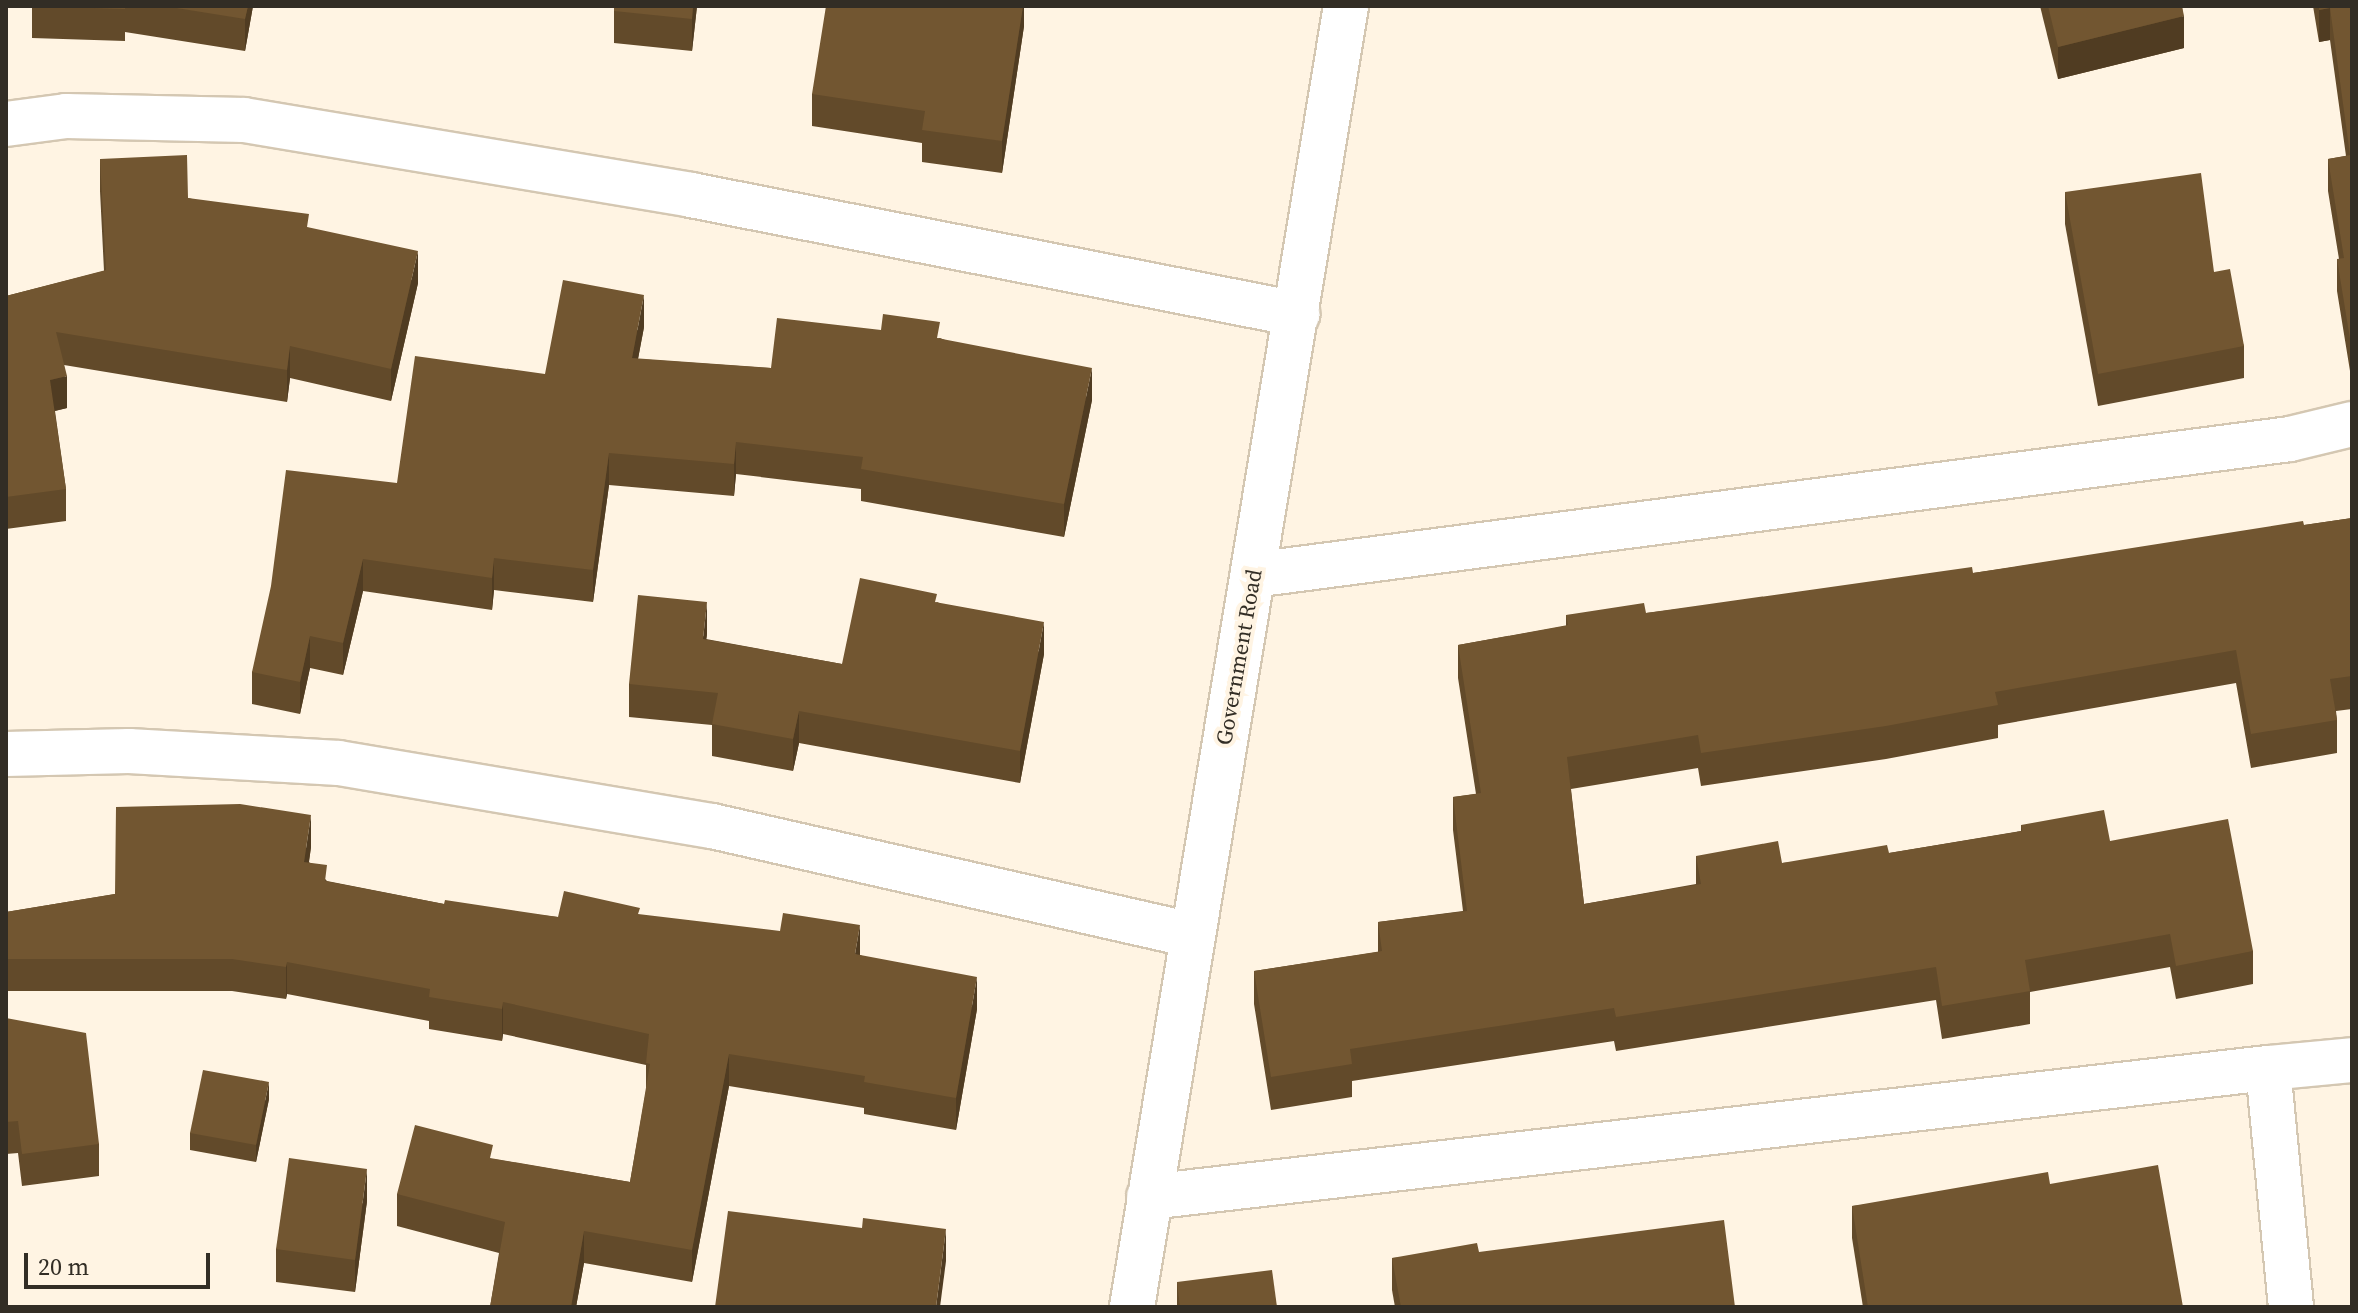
<!DOCTYPE html>
<html>
<head>
<meta charset="utf-8">
<style>
	body { margin:0 }
	#map { position:relative; width:2358px; height:1313px; overflow:hidden; background:#fff4e3; font-family:"Source Serif 4",serif }
	div>[style] { position:absolute }
	.roads { filter:drop-shadow(2px 0 #d4c7b2) drop-shadow(-2px 0 #d4c7b2) drop-shadow(0 2px #d4c7b2) drop-shadow(0 -2px #d4c7b2) }
	.minor>* { height:44px; margin:-22px; padding:0 22px; transform-origin:22px; border-radius:22px; background:#fff }
	.wall>* { inset:0; background:#624a2a }
	.shaded-wall>* { inset:0; background:#503c22 }
	.building>* { inset:0; background:#725631 }
	span { translate:-50% -50%; white-space:nowrap; text-align:center; line-height:1.15; -webkit-text-stroke:8px #fff4e3; paint-order:stroke }
	.street-label { font-size:22px; color:#322d25 }
	.frame { position:absolute; inset:0; border:8px solid #322d25; pointer-events:none }
	.scale { position:absolute; left:24px; top:1253px; width:186px; height:36px; box-sizing:border-box; border:4px solid #322d25; border-top:0; padding-left:10px; font-size:24px; line-height:28px; white-space:nowrap; color:#322d25; -webkit-text-stroke:6px #fff4e3; paint-order:stroke }
</style>
</head>
<body>
<div id="map">
	<div class="roads">
		<div class="minor">
			<div style="left:6px;top:124px;width:61px;rotate:-7.6deg"></div>
			<div style="left:66px;top:116px;width:178px;rotate:1.3deg"></div>
			<div style="left:244px;top:120px;width:453px;rotate:9.5deg"></div>
			<div style="left:691px;top:195px;width:618px;rotate:11.11deg"></div>
			<div style="left:1253px;top:575px;width:1046px;rotate:-7.47deg"></div>
			<div style="left:2290px;top:439px;width:64px;rotate:-13.6deg"></div>
			<div style="left:6px;top:754px;width:123px;rotate:-1.4deg"></div>
			<div style="left:129px;top:751px;width:210px;rotate:3.3deg"></div>
			<div style="left:339px;top:763px;width:378px;rotate:9.6deg"></div>
			<div style="left:712px;top:826px;width:492px;rotate:12.8deg"></div>
			<div style="left:2268px;top:1068px;width:84px;rotate:-5.4deg"></div>
			<div style="left:1149px;top:1197px;width:1126px;rotate:-6.58deg"></div>
			<div style="left:2268px;top:1068px;width:240px;rotate:84.5deg"></div>
			<div style="left:1132px;top:1307px;width:1318px;rotate:-80.66deg"></div>
		</div>
	</div>
	<div class="wall">
		<div style="clip-path:polygon(32px 6px,253px 6px,245px 51px,125px 32px,125px 41px,32px 38px)"></div>
		<div style="clip-path:polygon(697px 6px,692px 51px,614px 43px,614px 11px)"></div>
		<div style="clip-path:polygon(1024px 6px,1024px 26px,1002px 173px,922px 162px,922px 143px,812px 126px,812px 94px)"></div>
		<div style="clip-path:polygon(2040px 6px,2182px 6px,2184px 48px,2058px 79px)"></div>
		<div style="clip-path:polygon(2313px 6px,2352px 6px,2352px 371px,2350px 371px,2337px 291px,2337px 259px,2339px 259px,2328px 191px,2328px 159px,2346px 156px,2330px 40px,2319px 42px)"></div>
		<div style="clip-path:polygon(100px 159px,188px 198px,309px 228px,418px 283px,391px 401px,290px 378px,287px 402px,64px 365px,67px 408px,55px 411px,66px 489px,66px 521px,6px 529px,6px 296px,104px 271px,100px 191px)"></div>
		<div style="clip-path:polygon(2065px 192px,2214px 272px,2244px 346px,2244px 378px,2098px 406px,2065px 224px)"></div>
		<div style="clip-path:polygon(644px 327px,638px 359px,771px 368px,940px 338px,1092px 400px,1064px 537px,861px 501px,861px 489px,736px 474px,734px 496px,609px 485px,593px 602px,494px 590px,492px 610px,363px 591px,343px 675px,310px 668px,300px 714px,252px 704px,252px 672px,397px 483px,545px 374px)"></div>
		<div style="clip-path:polygon(2352px 518px,2352px 709px,2336px 711px,2337px 720px,2337px 753px,2251px 768px,2236px 683px,1998px 725px,1998px 738px,1886px 759px,1701px 786px,1698px 768px,1571px 789px,1584px 904px,1696px 884px,1696px 856px,1782px 863px,1889px 853px,2021px 831px,2021px 825px,2110px 841px,2253px 951px,2253px 984px,2176px 999px,2170px 967px,2030px 992px,2030px 1024px,1942px 1039px,1936px 1000px,1616px 1051px,1614px 1041px,1352px 1081px,1352px 1097px,1271px 1110px,1254px 1004px,1254px 971px,1378px 952px,1378px 922px,1463px 911px,1453px 830px,1453px 797px,1476px 794px,1458px 678px,1458px 645px,1566px 626px,1566px 615px,1646px 613px,1973px 573px)"></div>
		<div style="clip-path:polygon(937px 602px,1044px 654px,1020px 783px,799px 743px,793px 771px,712px 756px,712px 725px,629px 717px,629px 684px,707px 634px,706px 639px,842px 664px)"></div>
		<div style="clip-path:polygon(311px 847px,309px 862px,327px 881px,444px 904px,558px 917px,640px 915px,860px 955px,977px 1009px,956px 1130px,864px 1114px,864px 1108px,729px 1086px,692px 1282px,584px 1263px,576px 1307px,490px 1307px,499px 1253px,397px 1226px,397px 1194px,493px 1159px,630px 1182px,646px 1091px,646px 1065px,503px 1034px,502px 1041px,429px 1029px,429px 1021px,287px 994px,286px 999px,232px 991px,6px 991px,6px 912px,115px 894px)"></div>
		<div style="clip-path:polygon(6px 1018px,99px 1144px,99px 1176px,22px 1186px,18px 1153px,6px 1154px)"></div>
		<div style="clip-path:polygon(269px 1099px,256px 1162px,190px 1150px,190px 1133px)"></div>
		<div style="clip-path:polygon(2351px 1112px,2352px 1112px,2352px 1151px,2351px 1144px)"></div>
		<div style="clip-path:polygon(2050px 1184px,2183px 1307px,1863px 1307px,1852px 1238px,1852px 1206px)"></div>
		<div style="clip-path:polygon(367px 1201px,355px 1292px,276px 1282px,276px 1249px)"></div>
		<div style="clip-path:polygon(1479px 1252px,1735px 1307px,1395px 1307px,1392px 1290px,1392px 1258px)"></div>
		<div style="clip-path:polygon(1177px 1282px,1277px 1307px,1177px 1307px)"></div>
	</div>
	<div class="shaded-wall">
		<div style="clip-path:polygon(248px 6px,253px 6px,245px 51px,245px 19px)"></div>
		<div style="clip-path:polygon(693px 6px,697px 6px,692px 51px,692px 19px)"></div>
		<div style="clip-path:polygon(1023px 6px,1024px 6px,1024px 26px,1002px 173px,1002px 141px)"></div>
		<div style="clip-path:polygon(2330px 8px,2330px 40px,2319px 42px,2319px 10px)"></div>
		<div style="clip-path:polygon(2184px 16px,2184px 48px,2058px 79px,2058px 47px)"></div>
		<div style="clip-path:polygon(418px 251px,418px 283px,391px 401px,391px 369px)"></div>
		<div style="clip-path:polygon(644px 295px,644px 327px,632px 390px,632px 358px)"></div>
		<div style="clip-path:polygon(290px 346px,290px 378px,287px 402px,287px 370px)"></div>
		<div style="clip-path:polygon(1092px 368px,1092px 400px,1064px 537px,1064px 504px)"></div>
		<div style="clip-path:polygon(67px 376px,67px 408px,50px 412px,50px 380px)"></div>
		<div style="clip-path:polygon(736px 442px,736px 474px,734px 496px,734px 464px)"></div>
		<div style="clip-path:polygon(609px 453px,609px 485px,593px 602px,593px 570px)"></div>
		<div style="clip-path:polygon(494px 558px,494px 590px,492px 610px,492px 578px)"></div>
		<div style="clip-path:polygon(363px 559px,363px 591px,343px 675px,343px 643px)"></div>
		<div style="clip-path:polygon(707px 602px,707px 634px,703px 671px,703px 639px)"></div>
		<div style="clip-path:polygon(1044px 622px,1044px 654px,1020px 783px,1020px 751px)"></div>
		<div style="clip-path:polygon(310px 636px,310px 668px,300px 714px,300px 682px)"></div>
		<div style="clip-path:polygon(799px 711px,799px 743px,793px 771px,793px 739px)"></div>
		<div style="clip-path:polygon(311px 815px,311px 847px,304px 894px,304px 862px)"></div>
		<div style="clip-path:polygon(860px 925px,860px 957px,855px 954px)"></div>
		<div style="clip-path:polygon(287px 962px,287px 994px,286px 999px,286px 967px)"></div>
		<div style="clip-path:polygon(977px 977px,977px 1009px,956px 1130px,956px 1098px)"></div>
		<div style="clip-path:polygon(503px 1002px,503px 1034px,502px 1041px,502px 1009px)"></div>
		<div style="clip-path:polygon(729px 1054px,729px 1086px,692px 1282px,692px 1250px)"></div>
		<div style="clip-path:polygon(269px 1082px,269px 1099px,256px 1162px,256px 1145px)"></div>
		<div style="clip-path:polygon(367px 1169px,367px 1201px,355px 1292px,355px 1260px)"></div>
		<div style="clip-path:polygon(946px 1229px,946px 1261px,940px 1307px,936px 1307px)"></div>
		<div style="clip-path:polygon(584px 1231px,584px 1263px,576px 1307px,571px 1307px)"></div>
	</div>
	<div class="building">
		<div style="clip-path:polygon(32px 6px,125px 6px,125px 9px)"></div>
		<div style="clip-path:polygon(164px 6px,248px 6px,245px 19px)"></div>
		<div style="clip-path:polygon(614px 6px,693px 6px,692px 19px,614px 11px)"></div>
		<div style="clip-path:polygon(826px 6px,1023px 6px,1002px 141px,922px 130px,925px 111px,812px 94px)"></div>
		<div style="clip-path:polygon(2048px 6px,2182px 6px,2184px 16px,2058px 47px)"></div>
		<div style="clip-path:polygon(2319px 6px,2352px 6px,2352px 339px,2350px 339px,2337px 259px,2344px 258px,2328px 159px,2350px 155px,2330px 8px,2319px 10px)"></div>
		<div style="clip-path:polygon(187px 155px,188px 198px,309px 214px,307px 227px,418px 251px,391px 369px,290px 346px,287px 370px,56px 332px,67px 376px,50px 380px,66px 489px,6px 497px,6px 296px,106px 270px,100px 159px)"></div>
		<div style="clip-path:polygon(2201px 173px,2214px 272px,2230px 269px,2244px 346px,2098px 374px,2065px 192px)"></div>
		<div style="clip-path:polygon(563px 280px,644px 295px,632px 358px,771px 368px,777px 318px,881px 330px,883px 314px,940px 322px,937px 338px,1092px 368px,1064px 504px,861px 469px,863px 457px,736px 442px,734px 464px,609px 453px,593px 570px,494px 558px,492px 578px,363px 559px,343px 643px,310px 636px,300px 682px,252px 672px,271px 586px,286px 470px,397px 483px,415px 356px,545px 374px)"></div>
		<div style="clip-path:polygon(2352px 518px,2352px 676px,2330px 679px,2337px 720px,2251px 734px,2236px 650px,1995px 692px,1998px 705px,1886px 726px,1701px 753px,1698px 735px,1567px 757px,1584px 904px,1701px 884px,1696px 856px,1778px 841px,1782px 863px,1887px 845px,1889px 853px,2022px 831px,2021px 825px,2104px 810px,2110px 841px,2228px 819px,2253px 951px,2176px 966px,2170px 934px,2025px 960px,2030px 991px,1942px 1006px,1936px 967px,1616px 1017px,1614px 1008px,1350px 1049px,1352px 1064px,1271px 1077px,1254px 971px,1382px 951px,1378px 922px,1467px 911px,1453px 797px,1481px 793px,1458px 645px,1568px 625px,1566px 615px,1644px 603px,1646px 613px,1972px 567px,1973px 573px,2303px 521px,2304px 525px)"></div>
		<div style="clip-path:polygon(860px 578px,937px 594px,935px 602px,1044px 622px,1020px 751px,799px 711px,793px 739px,712px 724px,718px 693px,629px 684px,638px 595px,707px 602px,703px 639px,842px 664px)"></div>
		<div style="clip-path:polygon(240px 804px,311px 815px,304px 862px,327px 865px,325px 881px,444px 904px,445px 900px,558px 917px,564px 891px,640px 908px,638px 914px,780px 931px,783px 913px,860px 925px,855px 954px,977px 977px,956px 1098px,864px 1082px,865px 1076px,729px 1054px,692px 1250px,584px 1231px,571px 1307px,490px 1307px,505px 1222px,397px 1194px,415px 1125px,493px 1145px,490px 1158px,630px 1182px,650px 1064px,646px 1063px,649px 1034px,503px 1002px,502px 1009px,429px 997px,430px 989px,287px 962px,286px 967px,232px 959px,6px 959px,6px 912px,115px 894px,116px 807px)"></div>
		<div style="clip-path:polygon(6px 1018px,86px 1033px,99px 1144px,22px 1154px,18px 1121px,6px 1122px)"></div>
		<div style="clip-path:polygon(203px 1070px,269px 1082px,256px 1145px,190px 1133px)"></div>
		<div style="clip-path:polygon(289px 1158px,367px 1169px,355px 1260px,276px 1249px)"></div>
		<div style="clip-path:polygon(2158px 1165px,2183px 1307px,1868px 1307px,1852px 1206px,2048px 1172px,2050px 1184px)"></div>
		<div style="clip-path:polygon(728px 1211px,862px 1228px,863px 1218px,946px 1229px,936px 1307px,715px 1307px)"></div>
		<div style="clip-path:polygon(1724px 1220px,1735px 1307px,1401px 1307px,1392px 1258px,1477px 1243px,1479px 1252px)"></div>
		<div style="clip-path:polygon(1272px 1270px,1277px 1307px,1180px 1307px,1177px 1282px)"></div>
	</div>
	<div class="street-label">
		<span style="left:1239px;top:657px;rotate:-80deg">Government Road</span>
	</div>
	<div class="frame"></div>
	<div class="scale">20 m</div>
</div>
</body>
</html>
